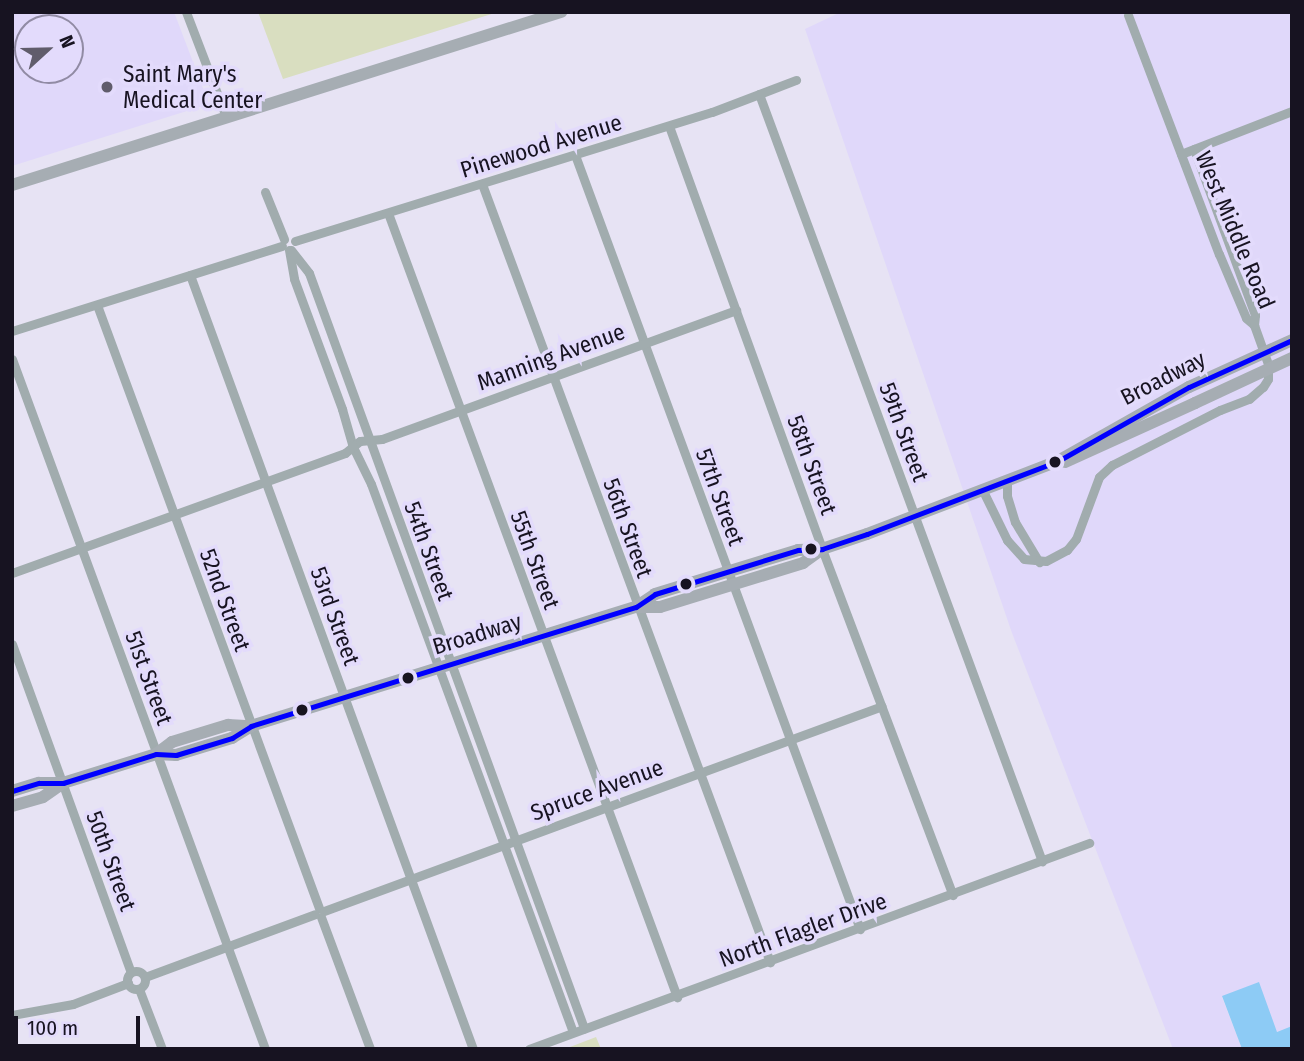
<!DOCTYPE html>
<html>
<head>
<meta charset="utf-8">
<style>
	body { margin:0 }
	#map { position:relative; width:1304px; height:1061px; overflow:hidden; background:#e7e3f4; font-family:"Fira Sans Condensed",sans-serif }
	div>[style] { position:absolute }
	.built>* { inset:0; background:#e0d8fa }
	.green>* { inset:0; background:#d9dec0 }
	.water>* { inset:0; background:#8dcbf5 }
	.minor>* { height:9px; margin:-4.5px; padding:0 4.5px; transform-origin:4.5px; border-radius:4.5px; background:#a1acae }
	.minor>.ring { margin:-4.5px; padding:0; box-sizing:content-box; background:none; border:9px solid #a1acae; border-radius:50% }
	.major>* { height:12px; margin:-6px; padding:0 6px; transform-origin:6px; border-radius:6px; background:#a6adb3 }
	.major-bridge>* { height:12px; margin:-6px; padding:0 6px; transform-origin:6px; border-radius:6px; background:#a6adb3 }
	.bus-1>* { height:5px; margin:-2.5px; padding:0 2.5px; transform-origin:2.5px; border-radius:2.5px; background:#00f }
	.dots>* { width:19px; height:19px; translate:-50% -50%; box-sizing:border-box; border:4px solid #e3dbfc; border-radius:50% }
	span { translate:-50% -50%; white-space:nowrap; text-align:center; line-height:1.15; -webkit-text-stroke:7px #e3dbfc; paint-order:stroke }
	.poi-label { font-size:23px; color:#171321 }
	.left { translate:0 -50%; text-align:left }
	.street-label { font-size:23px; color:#171321 }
	.frame { position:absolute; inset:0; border:14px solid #171321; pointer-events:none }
	.north { position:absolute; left:14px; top:14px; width:70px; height:70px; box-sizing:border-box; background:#e3dbfc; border:2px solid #918ba4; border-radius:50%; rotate:68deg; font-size:19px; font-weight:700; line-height:28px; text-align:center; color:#171321 }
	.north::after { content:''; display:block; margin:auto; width:24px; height:32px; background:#605c6b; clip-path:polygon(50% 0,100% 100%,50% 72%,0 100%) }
	.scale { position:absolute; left:14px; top:1016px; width:126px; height:32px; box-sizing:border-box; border:4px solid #171321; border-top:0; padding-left:9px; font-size:21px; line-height:24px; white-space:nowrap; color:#171321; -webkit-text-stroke:5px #e3dbfc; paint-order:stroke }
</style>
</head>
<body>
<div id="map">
	<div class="built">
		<div style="clip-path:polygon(evenodd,12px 12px,174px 12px,209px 104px,12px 166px,12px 12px,28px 28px,70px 28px,70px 70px,28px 70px,28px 28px)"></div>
		<div style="clip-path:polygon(841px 12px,1292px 12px,1292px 1026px,1277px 1032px,1222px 997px,1242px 1049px,1173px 1049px,1012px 633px,805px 29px)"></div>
	</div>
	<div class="green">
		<div style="clip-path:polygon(258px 12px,498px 12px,283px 79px)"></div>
		<div style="clip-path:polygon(596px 1037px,601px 1049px,571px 1049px,570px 1047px)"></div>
	</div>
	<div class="water">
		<div style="clip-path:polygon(1259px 982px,1277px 1032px,1292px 1026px,1292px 1049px,1242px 1049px,1222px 996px)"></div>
	</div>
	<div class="minor">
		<div style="left:186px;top:12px;width:112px;rotate:69.1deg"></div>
		<div style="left:1128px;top:15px;width:256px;rotate:69.2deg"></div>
		<div style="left:1219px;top:254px;width:69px;rotate:67.1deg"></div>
		<div style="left:1246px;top:318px;width:11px;rotate:41deg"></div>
		<div style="left:759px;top:94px;width:818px;rotate:69.75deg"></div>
		<div style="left:669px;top:126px;width:450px;rotate:70.1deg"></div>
		<div style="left:822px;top:549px;width:370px;rotate:69.3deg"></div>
		<div style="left:1181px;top:154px;width:119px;rotate:-21.2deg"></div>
		<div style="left:575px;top:155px;width:825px;rotate:69.79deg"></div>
		<div style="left:482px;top:184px;width:830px;rotate:69.69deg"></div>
		<div style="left:265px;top:192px;width:51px;rotate:68deg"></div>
		<div style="left:388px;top:213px;width:836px;rotate:69.76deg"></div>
		<div style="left:295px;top:241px;width:436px;rotate:-17.2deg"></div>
		<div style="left:712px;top:112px;width:90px;rotate:-20.9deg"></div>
		<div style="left:289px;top:250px;width:29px;rotate:80deg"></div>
		<div style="left:294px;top:279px;width:139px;rotate:69.7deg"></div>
		<div style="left:342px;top:409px;width:37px;rotate:74deg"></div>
		<div style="left:352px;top:445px;width:43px;rotate:64deg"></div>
		<div style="left:371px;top:484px;width:584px;rotate:69.77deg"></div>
		<div style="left:291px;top:250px;width:29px;rotate:52deg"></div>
		<div style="left:309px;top:273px;width:804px;rotate:69.99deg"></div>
		<div style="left:190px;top:275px;width:824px;rotate:69.92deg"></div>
		<div style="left:97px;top:305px;width:643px;rotate:69.79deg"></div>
		<div style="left:12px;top:331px;width:283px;rotate:-17.5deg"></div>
		<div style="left:12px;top:359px;width:735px;rotate:69.86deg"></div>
		<div style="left:1007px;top:481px;width:15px;rotate:90deg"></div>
		<div style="left:1007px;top:496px;width:27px;rotate:73deg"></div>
		<div style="left:1015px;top:522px;width:47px;rotate:59deg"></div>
		<div style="left:983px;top:491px;width:55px;rotate:63.9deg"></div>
		<div style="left:1007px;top:540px;width:25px;rotate:48deg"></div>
		<div style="left:1024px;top:559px;width:22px;rotate:5deg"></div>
		<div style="left:1046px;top:561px;width:24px;rotate:-28deg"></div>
		<div style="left:1067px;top:550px;width:14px;rotate:-51deg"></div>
		<div style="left:1076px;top:539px;width:66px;rotate:-69.6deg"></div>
		<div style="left:1099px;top:477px;width:18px;rotate:-43deg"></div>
		<div style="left:1112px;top:465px;width:121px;rotate:-27deg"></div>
		<div style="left:1220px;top:410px;width:31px;rotate:-21deg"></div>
		<div style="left:1249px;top:399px;width:18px;rotate:-41deg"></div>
		<div style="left:1263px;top:387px;width:9px;rotate:-58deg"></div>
		<div style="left:1268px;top:379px;width:15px;rotate:-90deg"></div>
		<div style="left:1268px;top:364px;width:41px;rotate:-109.7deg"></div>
		<div style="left:1254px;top:325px;width:10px;rotate:-84deg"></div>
		<div style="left:1255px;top:315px;width:177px;rotate:-110.2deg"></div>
		<div style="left:12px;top:573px;width:354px;rotate:-19.8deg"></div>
		<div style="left:345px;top:453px;width:19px;rotate:-39deg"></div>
		<div style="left:360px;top:441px;width:22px;rotate:-5deg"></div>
		<div style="left:382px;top:439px;width:377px;rotate:-20deg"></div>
		<div style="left:12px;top:644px;width:349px;rotate:70.1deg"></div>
		<div style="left:324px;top:911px;width:594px;rotate:-20.17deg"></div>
		<div style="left:321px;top:917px;width:141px;rotate:69.6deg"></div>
		<div class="ring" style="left:127px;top:971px;width:9px;height:9px"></div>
		<div style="left:145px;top:977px;width:181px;rotate:-20.3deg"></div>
		<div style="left:139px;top:989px;width:64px;rotate:69deg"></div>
		<div style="left:12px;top:1015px;width:62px;rotate:-10.2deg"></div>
		<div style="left:73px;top:1004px;width:59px;rotate:-20.9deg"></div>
		<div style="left:12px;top:1042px;width:7px;rotate:74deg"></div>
		<div style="left:529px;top:1049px;width:597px;rotate:-20.2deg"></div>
	</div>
	<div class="major">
		<div style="left:12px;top:185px;width:576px;rotate:-17.49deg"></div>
		<div style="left:1065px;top:462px;width:143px;rotate:-24.4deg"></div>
		<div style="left:636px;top:607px;width:24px"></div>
		<div style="left:660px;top:607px;width:150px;rotate:-17.1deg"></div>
		<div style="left:803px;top:563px;width:24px;rotate:-36deg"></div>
		<div style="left:156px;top:754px;width:20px;rotate:3deg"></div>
		<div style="left:176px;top:755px;width:59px;rotate:-16.9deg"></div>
		<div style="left:232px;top:738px;width:22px;rotate:-32deg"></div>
		<div style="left:251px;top:726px;width:403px;rotate:-17.2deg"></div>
		<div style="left:636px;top:607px;width:23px;rotate:-34deg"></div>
		<div style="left:655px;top:594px;width:150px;rotate:-17.1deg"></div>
		<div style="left:798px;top:550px;width:24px;rotate:-2deg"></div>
		<div style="left:822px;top:549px;width:47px;rotate:-18.4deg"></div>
		<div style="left:867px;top:534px;width:204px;rotate:-20.9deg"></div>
		<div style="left:1058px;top:461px;width:150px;rotate:-29.5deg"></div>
		<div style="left:12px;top:791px;width:28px;rotate:-17deg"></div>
		<div style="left:39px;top:783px;width:23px"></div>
		<div style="left:12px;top:806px;width:32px;rotate:-16deg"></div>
		<div style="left:43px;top:797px;width:24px;rotate:-35deg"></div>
		<div style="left:63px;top:783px;width:97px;rotate:-17.3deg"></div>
		<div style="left:156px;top:754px;width:20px;rotate:-37deg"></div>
		<div style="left:172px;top:742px;width:59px;rotate:-16.9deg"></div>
		<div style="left:228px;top:725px;width:22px;rotate:3deg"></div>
	</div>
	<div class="major-bridge">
		<div style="left:1189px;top:387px;width:113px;rotate:-24.5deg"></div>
		<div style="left:1195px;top:403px;width:107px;rotate:-24.9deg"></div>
	</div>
	<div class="bus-1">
		<div style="left:12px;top:791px;width:28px;rotate:-17deg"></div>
		<div style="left:39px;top:783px;width:24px"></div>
		<div style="left:63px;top:783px;width:97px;rotate:-17.3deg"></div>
		<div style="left:156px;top:754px;width:20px;rotate:3deg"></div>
		<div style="left:176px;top:755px;width:59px;rotate:-16.9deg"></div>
		<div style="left:232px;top:738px;width:22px;rotate:-32deg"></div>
		<div style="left:251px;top:726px;width:403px;rotate:-17.2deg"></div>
		<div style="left:636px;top:607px;width:23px;rotate:-34deg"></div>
		<div style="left:655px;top:594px;width:150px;rotate:-17.1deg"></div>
		<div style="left:798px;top:550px;width:24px;rotate:-2deg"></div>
		<div style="left:822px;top:549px;width:47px;rotate:-18.4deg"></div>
		<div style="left:867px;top:534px;width:204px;rotate:-20.9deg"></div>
		<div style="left:1058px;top:461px;width:150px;rotate:-29.5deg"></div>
		<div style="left:1189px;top:387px;width:113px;rotate:-24.5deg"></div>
	</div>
	<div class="dots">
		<div style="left:107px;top:87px;background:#605c6b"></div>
		<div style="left:1055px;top:462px;background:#171321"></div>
		<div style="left:811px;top:549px;background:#171321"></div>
		<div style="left:686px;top:584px;background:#171321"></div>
		<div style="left:408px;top:678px;background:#171321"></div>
		<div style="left:302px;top:710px;background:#171321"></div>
	</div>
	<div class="poi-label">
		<span class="left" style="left:123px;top:87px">Saint Mary's<br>Medical Center</span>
	</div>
	<div class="street-label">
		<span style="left:541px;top:146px;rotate:-17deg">Pinewood Avenue</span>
		<span style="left:1235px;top:230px;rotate:67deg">West Middle Road</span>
		<span style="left:551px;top:357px;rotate:-20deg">Manning Avenue</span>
		<span style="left:1163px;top:378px;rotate:-27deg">Broadway</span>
		<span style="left:904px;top:432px;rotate:70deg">59th Street</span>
		<span style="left:812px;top:465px;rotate:70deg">58th Street</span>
		<span style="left:720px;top:497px;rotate:70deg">57th Street</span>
		<span style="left:628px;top:528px;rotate:70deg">56th Street</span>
		<span style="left:429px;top:551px;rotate:70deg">54th Street</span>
		<span style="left:535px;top:560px;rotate:70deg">55th Street</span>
		<span style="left:225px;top:600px;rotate:70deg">52nd Street</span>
		<span style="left:335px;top:616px;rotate:70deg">53rd Street</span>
		<span style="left:477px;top:634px;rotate:-17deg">Broadway</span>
		<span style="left:149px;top:678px;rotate:70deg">51st Street</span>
		<span style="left:597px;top:790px;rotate:-20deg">Spruce Avenue</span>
		<span style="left:111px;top:861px;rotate:70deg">50th Street</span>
		<span style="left:803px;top:930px;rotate:-20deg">North Flagler Drive</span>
	</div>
	<div class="frame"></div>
	<div class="north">N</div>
	<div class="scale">100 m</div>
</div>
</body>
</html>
